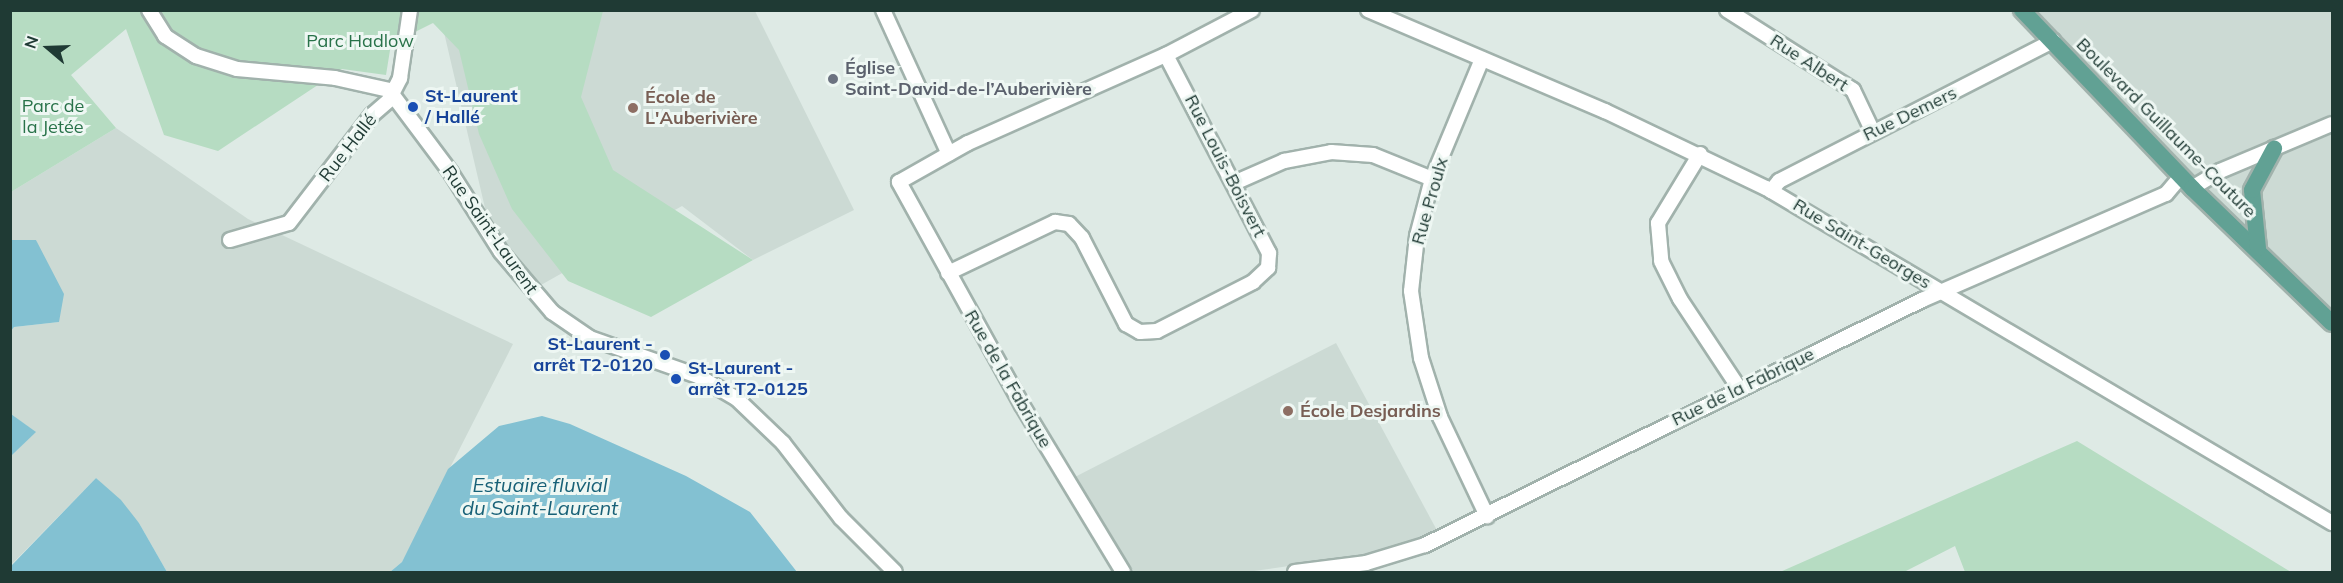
<!DOCTYPE html>
<html>
<head>
<meta charset="utf-8">
<style>
	body { margin:0 }
	#map { position:relative; width:2343px; height:583px; overflow:hidden; background:#deeae5; font-family:Mulish,sans-serif }
	div>[style] { position:absolute }
	.built>* { inset:0; background:#ccdad4 }
	.green>* { inset:0; background:#b6dcc2 }
	.water>* { inset:0; background:#83c1d2 }
	.roads { filter:drop-shadow(2px 0 #a1b2ac) drop-shadow(-2px 0 #a1b2ac) drop-shadow(0 2px #a1b2ac) drop-shadow(0 -2px #a1b2ac) }
	.minor>* { height:14px; margin:-7px; padding:0 7px; transform-origin:7px; border-radius:7px; background:#fff }
	.major>* { height:16px; margin:-8px; padding:0 8px; transform-origin:8px; border-radius:8px; background:#61a194 }
	.dots>* { width:16px; height:16px; translate:-50% -50%; box-sizing:border-box; border:3px solid #eef7f3; border-radius:50% }
	span { translate:-50% -50%; white-space:nowrap; text-align:center; line-height:1.15; -webkit-text-stroke:6px #eef7f3; paint-order:stroke }
	.park-label { font-size:18px; color:#287249 }
	.street-label { font-size:18px; color:#1f3a34 }
	.worship-label { font-size:18px; color:#5b616d; font-weight:700 }
	.left { translate:0 -50%; text-align:left }
	.transit-label { font-size:18px; color:#164399; font-weight:700 }
	.right { translate:-100% -50%; text-align:right }
	.education-label { font-size:18px; color:#785e54; font-weight:700 }
	.water-label { font-size:20px; color:#186177; font-style:italic }
	.frame { position:absolute; inset:0; border:12px solid #1f3a34; pointer-events:none }
	.north { position:absolute; left:18px; top:18px; width:60px; height:60px; -webkit-text-stroke:4px #eef7f3; paint-order:stroke; rotate:289deg; font-size:16px; font-weight:700; line-height:24px; text-align:center; color:#1f3a34 }
	.north::after { content:''; display:block; margin:auto; width:21px; height:27px; background:#1f3a34; clip-path:polygon(50% 0,100% 100%,50% 72%,0 100%) }
</style>
</head>
<body>
<div id="map">
	<div class="built">
		<div style="clip-path:polygon(439px 11px,755px 11px,854px 210px,753px 260px,682px 206px,532px 290px,492px 238px)"></div>
		<div style="clip-path:polygon(2014px 11px,2332px 11px,2332px 311px)"></div>
		<div style="clip-path:polygon(116px 128px,248px 219px,513px 344px,402px 562px,390px 572px,167px 572px,139px 523px,96px 478px,11px 565px,11px 456px,35px 432px,11px 414px,11px 331px,14px 327px,59px 322px,36px 240px,11px 240px,11px 192px)"></div>
		<div style="clip-path:polygon(1336px 343px,1440px 536px,1358px 556px,1247px 572px,1123px 572px,1071px 479px)"></div>
	</div>
	<div class="green">
		<div style="clip-path:polygon(11px 11px,603px 11px,581px 97px,613px 170px,753px 260px,651px 317px,568px 281px,512px 209px,479px 134px,459px 50px,433px 23px,391px 44px,386px 75px,342px 69px,218px 151px,164px 135px,126px 29px,71px 75px,116px 128px,11px 192px)"></div>
		<div style="clip-path:polygon(2077px 441px,2291px 572px,1965px 572px,1955px 546px,1904px 572px,1780px 572px)"></div>
	</div>
	<div class="water">
		<div style="clip-path:polygon(11px 240px,36px 240px,64px 294px,59px 322px,14px 327px,11px 331px)"></div>
		<div style="clip-path:polygon(11px 414px,36px 432px,11px 456px)"></div>
		<div style="clip-path:polygon(542px 416px,570px 424px,686px 476px,750px 512px,797px 572px,390px 572px,402px 562px,448px 469px,499px 426px)"></div>
		<div style="clip-path:polygon(96px 478px,121px 500px,139px 523px,167px 572px,11px 572px,11px 566px)"></div>
	</div>
	<div class="roads">
		<div class="minor">
			<div style="left:149px;top:10px;width:31px;rotate:58deg"></div>
			<div style="left:165px;top:36px;width:37px;rotate:33deg"></div>
			<div style="left:196px;top:56px;width:43px;rotate:17.6deg"></div>
			<div style="left:237px;top:69px;width:98px;rotate:5.2deg"></div>
			<div style="left:335px;top:78px;width:55px;rotate:12.5deg"></div>
			<div style="left:389px;top:90px;width:104px;rotate:53.2deg"></div>
			<div style="left:451px;top:173px;width:93px;rotate:57.7deg"></div>
			<div style="left:501px;top:252px;width:79px;rotate:49.6deg"></div>
			<div style="left:552px;top:312px;width:46px;rotate:34.4deg"></div>
			<div style="left:590px;top:338px;width:114px;rotate:19.4deg"></div>
			<div style="left:698px;top:376px;width:45px;rotate:30.5deg"></div>
			<div style="left:737px;top:399px;width:64px;rotate:43.7deg"></div>
			<div style="left:783px;top:443px;width:95px;rotate:52.3deg"></div>
			<div style="left:841px;top:518px;width:76px;rotate:45deg"></div>
			<div style="left:883px;top:10px;width:158px;rotate:65.4deg"></div>
			<div style="left:1368px;top:10px;width:258px;rotate:23.1deg"></div>
			<div style="left:1605px;top:111px;width:178px;rotate:25.6deg"></div>
			<div style="left:1766px;top:188px;width:658px;rotate:30.62deg"></div>
			<div style="left:1727px;top:10px;width:149px;rotate:32.4deg"></div>
			<div style="left:1853px;top:90px;width:47px;rotate:64.5deg"></div>
			<div style="left:1482px;top:59px;width:130px;rotate:112.6deg"></div>
			<div style="left:1432px;top:179px;width:59px;rotate:104.7deg"></div>
			<div style="left:1417px;top:236px;width:55px;rotate:96.2deg"></div>
			<div style="left:1411px;top:291px;width:68px;rotate:81.5deg"></div>
			<div style="left:1421px;top:358px;width:62px;rotate:72.1deg"></div>
			<div style="left:1440px;top:417px;width:110px;rotate:64.6deg"></div>
			<div style="left:1700px;top:154px;width:81px;rotate:121.3deg"></div>
			<div style="left:1658px;top:223px;width:38px;rotate:85deg"></div>
			<div style="left:1661px;top:261px;width:42px;rotate:63.4deg"></div>
			<div style="left:1680px;top:299px;width:107px;rotate:56.5deg"></div>
			<div style="left:1234px;top:183px;width:55px;rotate:-23.7deg"></div>
			<div style="left:1284px;top:161px;width:48px;rotate:-10.8deg"></div>
			<div style="left:1331px;top:152px;width:42px;rotate:4.1deg"></div>
			<div style="left:1373px;top:155px;width:64px;rotate:22.1deg"></div>
			<div style="left:2192px;top:188px;width:33px;rotate:-31deg"></div>
			<div style="left:2220px;top:171px;width:121px;rotate:-22.8deg"></div>
			<div style="left:1771px;top:191px;width:13px;rotate:-51deg"></div>
			<div style="left:1779px;top:181px;width:308px;rotate:-27.1deg"></div>
			<div style="left:230px;top:240px;width:61px;rotate:-16.1deg"></div>
			<div style="left:289px;top:223px;width:136px;rotate:-52.5deg"></div>
			<div style="left:372px;top:115px;width:23px;rotate:-41deg"></div>
			<div style="left:389px;top:100px;width:25px;rotate:-63deg"></div>
			<div style="left:400px;top:78px;width:69px;rotate:-81.6deg"></div>
			<div style="left:948px;top:273px;width:119px;rotate:-25.5deg"></div>
			<div style="left:1055px;top:222px;width:14px;rotate:8deg"></div>
			<div style="left:1069px;top:224px;width:19px;rotate:47deg"></div>
			<div style="left:1082px;top:238px;width:97px;rotate:62.9deg"></div>
			<div style="left:1126px;top:324px;width:16px;rotate:30deg"></div>
			<div style="left:1140px;top:332px;width:17px;rotate:-3deg"></div>
			<div style="left:1157px;top:331px;width:108px;rotate:-27deg"></div>
			<div style="left:1253px;top:282px;width:21px;rotate:-43deg"></div>
			<div style="left:1268px;top:268px;width:15px;rotate:-86deg"></div>
			<div style="left:1269px;top:253px;width:223px;rotate:-117.5deg"></div>
			<div style="left:1123px;top:572px;width:195px;rotate:-121.2deg"></div>
			<div style="left:1022px;top:405px;width:255px;rotate:-118.9deg"></div>
			<div style="left:899px;top:182px;width:79px;rotate:-29.5deg"></div>
			<div style="left:968px;top:143px;width:217px;rotate:-24deg"></div>
			<div style="left:1166px;top:55px;width:97px;rotate:-27.6deg"></div>
			<div style="left:1295px;top:572px;width:72px;rotate:-7.2deg"></div>
			<div style="left:1366px;top:563px;width:62px;rotate:-17deg"></div>
			<div style="left:1425px;top:545px;width:554px;rotate:-26.24deg"></div>
			<div style="left:1922px;top:300px;width:266px;rotate:-23.5deg"></div>
			<div style="left:2166px;top:194px;width:23px;rotate:-50deg"></div>
		</div>
		<div class="major">
			<div style="left:2022px;top:10px;width:246px;rotate:46.3deg"></div>
			<div style="left:2192px;top:188px;width:194px;rotate:44deg"></div>
			<div style="left:2258px;top:248px;width:58px;rotate:-95.9deg"></div>
			<div style="left:2252px;top:190px;width:47px;rotate:-61.8deg"></div>
		</div>
	</div>
	<div class="dots">
		<div style="left:833px;top:79px;background:#6b7280"></div>
		<div style="left:413px;top:107px;background:#1a4fb4"></div>
		<div style="left:633px;top:108px;background:#8d6e63"></div>
		<div style="left:665px;top:355px;background:#1a4fb4"></div>
		<div style="left:676px;top:379px;background:#1a4fb4"></div>
		<div style="left:1288px;top:411px;background:#8d6e63"></div>
	</div>
	<div class="park-label">
		<span style="left:360px;top:41px">Parc Hadlow</span>
		<span style="left:53px;top:117px">Parc de<br>la Jetée</span>
	</div>
	<div class="street-label">
		<span style="left:1809px;top:63px;rotate:33deg">Rue Albert</span>
		<span style="left:1910px;top:114px;rotate:-26deg">Rue Demers</span>
		<span style="left:2166px;top:128px;rotate:45deg">Boulevard Guillaume-Couture</span>
		<span style="left:348px;top:148px;rotate:-52deg">Rue Hallé</span>
		<span style="left:1225px;top:166px;rotate:63deg">Rue Louis-Boisvert</span>
		<span style="left:1430px;top:201px;rotate:-74deg">Rue Proulx</span>
		<span style="left:490px;top:230px;rotate:55deg">Rue Saint-Laurent</span>
		<span style="left:1862px;top:244px;rotate:31deg">Rue Saint-Georges</span>
		<span style="left:1008px;top:379px;rotate:60deg">Rue de la Fabrique</span>
		<span style="left:1743px;top:387px;rotate:-26deg">Rue de la Fabrique</span>
	</div>
	<div class="worship-label">
		<span class="left" style="left:845px;top:79px">Église<br>Saint-David-de-l’Auberivière</span>
	</div>
	<div class="transit-label">
		<span class="left" style="left:425px;top:107px">St-Laurent<br>/ Hallé</span>
		<span class="right" style="left:653px;top:355px">St-Laurent -<br>arrêt T2-0120</span>
		<span class="left" style="left:688px;top:379px">St-Laurent -<br>arrêt T2-0125</span>
	</div>
	<div class="education-label">
		<span class="left" style="left:645px;top:108px">École de<br>L'Auberivière</span>
		<span class="left" style="left:1300px;top:411px">École Desjardins</span>
	</div>
	<div class="water-label">
		<span style="left:540px;top:496px">Estuaire fluvial<br>du Saint-Laurent</span>
	</div>
	<div class="frame"></div>
	<div class="north">N</div>
</div>
</body>
</html>
